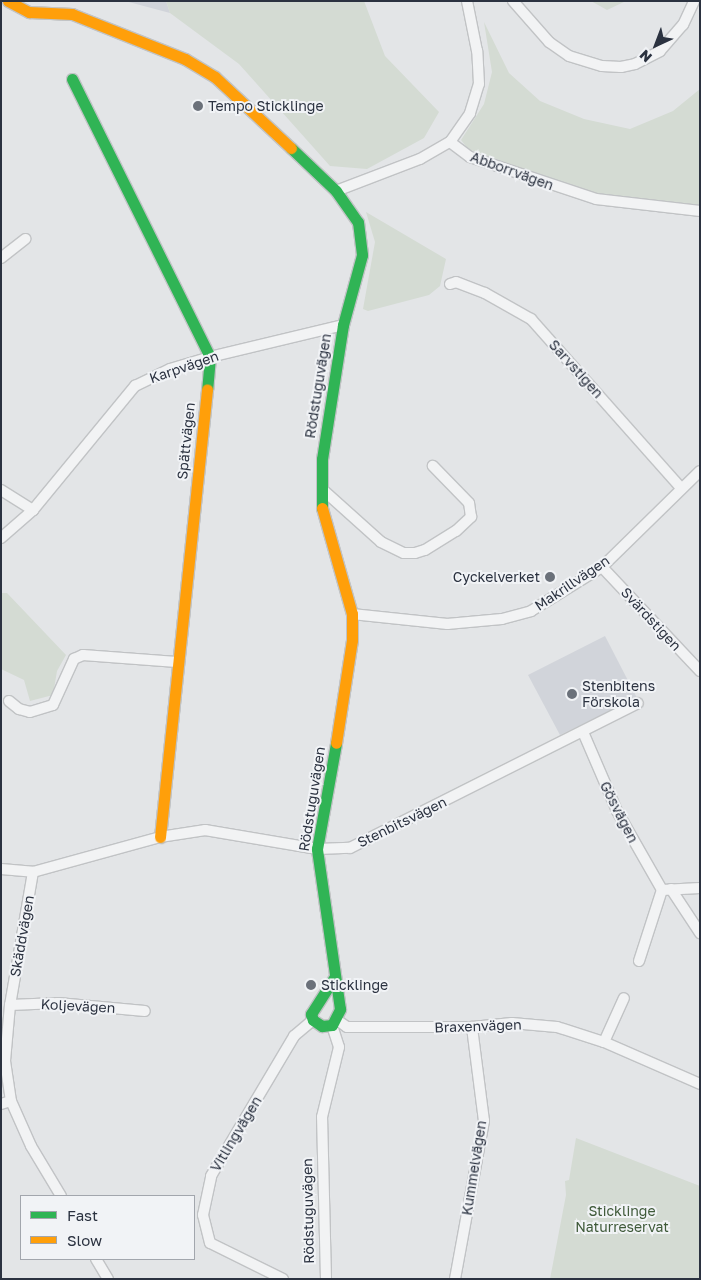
<!DOCTYPE html>
<html>
<head>
<meta charset="utf-8">
<style>
	body { margin:0 }
	#map { position:relative; width:701px; height:1280px; overflow:hidden; background:#e3e5e7; font-family:"Golos Text",sans-serif }
	div>[style] { position:absolute }
	.built>* { inset:0; background:#d1d4da }
	.green>* { inset:0; background:#d4dbd3 }
	.roads { filter:drop-shadow(1px 0 #c1c3c5) drop-shadow(-1px 0 #c1c3c5) drop-shadow(0 1px #c1c3c5) drop-shadow(0 -1px #c1c3c5) }
	.street>* { height:10px; margin:-5px; padding:0 5px; transform-origin:5px; border-radius:5px; background:#f2f3f4 }
	.fast>* { height:11px; margin:-5.5px; padding:0 5.5px; transform-origin:5.5px; border-radius:5.5px; background:#30b455 }
	.slow>* { height:11px; margin:-5.5px; padding:0 5.5px; transform-origin:5.5px; border-radius:5.5px; background:#ff9f0a }
	.dots>* { width:14px; height:14px; translate:-50% -50%; box-sizing:border-box; border:2px solid #f1f3f6; border-radius:50% }
	span { translate:-50% -50%; white-space:nowrap; text-align:center; line-height:1.15; -webkit-text-stroke:4px #f1f3f6; paint-order:stroke }
	.poi-label { font-size:14px; color:#2b3240 }
	.left { translate:0 -50%; text-align:left }
	.right { translate:-100% -50%; text-align:right }
	.street-label { font-size:14px; color:#2b3240 }
	.park-label { font-size:14px; color:#3f5a39 }
	.frame { position:absolute; inset:0; border:2px solid #2b3240; pointer-events:none }
	.legend { position:absolute; left:20px; top:1195px; width:175px; height:65px; box-sizing:border-box; background:#f1f3f6; border:1px solid #a2a6ad; margin:0; padding:6px 9px; list-style:none; font-size:15px; color:#2b3240 }
	.legend li { display:flex; align-items:center; gap:10px; height:25px }
	.legend b { width:25px; border:1px solid #a2a6ad }
	.north { position:absolute; left:631px; top:20px; width:50px; height:50px; -webkit-text-stroke:4px #f1f3f6; paint-order:stroke; rotate:223deg; font-size:14px; font-weight:700; line-height:20px; text-align:center; color:#2b3240 }
	.north::after { content:''; display:block; margin:auto; width:18px; height:22px; background:#2b3240; clip-path:polygon(50% 0,100% 100%,50% 72%,0 100%) }
</style>
</head>
<body>
<div id="map">
	<div class="built">
		<div style="clip-path:polygon(125px 1px,166px 1px,170px 13px)"></div>
		<div style="clip-path:polygon(605px 636px,637px 698px,560px 735px,528px 675px)"></div>
	</div>
	<div class="green">
		<div style="clip-path:polygon(166px 1px,364px 1px,385px 56px,439px 112px,424px 138px,367px 169px,330px 166px,239px 64px,170px 13px)"></div>
		<div style="clip-path:polygon(591px 1px,626px 1px,607px 10px)"></div>
		<div style="clip-path:polygon(484px 22px,509px 73px,540px 101px,584px 119px,630px 129px,673px 111px,700px 89px,700px 206px,592px 193px,468px 149px,461px 140px,484px 104px,492px 72px)"></div>
		<div style="clip-path:polygon(366px 212px,446px 259px,440px 286px,429px 295px,368px 311px,363px 309px,375px 242px)"></div>
		<div style="clip-path:polygon(1px 593px,7px 593px,66px 655px,57px 671px,53px 695px,30px 701px,24px 680px,1px 669px)"></div>
		<div style="clip-path:polygon(576px 1138px,700px 1186px,700px 1279px,550px 1279px,566px 1195px,565px 1181px,569px 1180px)"></div>
	</div>
	<div class="roads">
		<div class="street">
			<div style="left:513px;top:1px;width:55px;rotate:48.7deg"></div>
			<div style="left:549px;top:42px;width:24px;rotate:35deg"></div>
			<div style="left:569px;top:56px;width:34px;rotate:17deg"></div>
			<div style="left:602px;top:66px;width:19px;rotate:3deg"></div>
			<div style="left:621px;top:67px;width:14px;rotate:-12deg"></div>
			<div style="left:635px;top:64px;width:28px;rotate:-27deg"></div>
			<div style="left:660px;top:51px;width:35px;rotate:-49deg"></div>
			<div style="left:683px;top:25px;width:26px;rotate:-65deg"></div>
			<div style="left:450px;top:142px;width:35px;rotate:-55deg"></div>
			<div style="left:470px;top:113px;width:30px;rotate:-73deg"></div>
			<div style="left:479px;top:84px;width:33px;rotate:-93deg"></div>
			<div style="left:477px;top:51px;width:51px;rotate:-101.3deg"></div>
			<div style="left:336px;top:191px;width:90px;rotate:-20.9deg"></div>
			<div style="left:420px;top:159px;width:34px;rotate:-30deg"></div>
			<div style="left:450px;top:142px;width:25px;rotate:37deg"></div>
			<div style="left:470px;top:157px;width:133px;rotate:18.4deg"></div>
			<div style="left:596px;top:199px;width:105px;rotate:6.6deg"></div>
			<div style="left:1px;top:258px;width:31px;rotate:-38deg"></div>
			<div style="left:450px;top:284px;width:6px;rotate:-18deg"></div>
			<div style="left:456px;top:282px;width:31px;rotate:21deg"></div>
			<div style="left:485px;top:293px;width:53px;rotate:29.5deg"></div>
			<div style="left:531px;top:319px;width:226px;rotate:48.4deg"></div>
			<div style="left:322px;top:489px;width:79px;rotate:41.9deg"></div>
			<div style="left:381px;top:542px;width:25px;rotate:26deg"></div>
			<div style="left:404px;top:553px;width:11px"></div>
			<div style="left:415px;top:553px;width:10px;rotate:-17deg"></div>
			<div style="left:425px;top:550px;width:36px;rotate:-32deg"></div>
			<div style="left:456px;top:531px;width:21px;rotate:-43deg"></div>
			<div style="left:471px;top:517px;width:14px;rotate:-98deg"></div>
			<div style="left:469px;top:503px;width:52px;rotate:-134.2deg"></div>
			<div style="left:1px;top:490px;width:38px;rotate:32deg"></div>
			<div style="left:1px;top:538px;width:43px;rotate:-41.2deg"></div>
			<div style="left:33px;top:510px;width:161px;rotate:-50.6deg"></div>
			<div style="left:135px;top:386px;width:39px;rotate:-26deg"></div>
			<div style="left:170px;top:369px;width:42px;rotate:-16.7deg"></div>
			<div style="left:210px;top:357px;width:137px;rotate:-13.5deg"></div>
			<div style="left:602px;top:567px;width:143px;rotate:46.7deg"></div>
			<div style="left:352px;top:614px;width:96px;rotate:6deg"></div>
			<div style="left:447px;top:624px;width:55px;rotate:-5.2deg"></div>
			<div style="left:502px;top:619px;width:30px;rotate:-15deg"></div>
			<div style="left:531px;top:611px;width:84px;rotate:-31.8deg"></div>
			<div style="left:602px;top:567px;width:137px;rotate:-44.4deg"></div>
			<div style="left:9px;top:701px;width:13px;rotate:39deg"></div>
			<div style="left:19px;top:709px;width:11px;rotate:15deg"></div>
			<div style="left:30px;top:712px;width:24px;rotate:-17deg"></div>
			<div style="left:53px;top:705px;width:51px;rotate:-65.5deg"></div>
			<div style="left:74px;top:659px;width:10px;rotate:-24deg"></div>
			<div style="left:83px;top:655px;width:94px;rotate:4.3deg"></div>
			<div style="left:583px;top:732px;width:86px;rotate:66.7deg"></div>
			<div style="left:617px;top:811px;width:91px;rotate:60.3deg"></div>
			<div style="left:662px;top:890px;width:38px;rotate:-3deg"></div>
			<div style="left:1px;top:869px;width:32px;rotate:5deg"></div>
			<div style="left:33px;top:872px;width:132px;rotate:-15.4deg"></div>
			<div style="left:160px;top:837px;width:46px;rotate:-8.8deg"></div>
			<div style="left:205px;top:830px;width:114px;rotate:9.6deg"></div>
			<div style="left:317px;top:849px;width:33px;rotate:-2deg"></div>
			<div style="left:350px;top:848px;width:322px;rotate:-26.7deg"></div>
			<div style="left:33px;top:872px;width:135px;rotate:99.8deg"></div>
			<div style="left:10px;top:1005px;width:56px;rotate:95.1deg"></div>
			<div style="left:5px;top:1061px;width:40px;rotate:81.5deg"></div>
			<div style="left:11px;top:1101px;width:49px;rotate:66deg"></div>
			<div style="left:31px;top:1146px;width:58px;rotate:59deg"></div>
			<div style="left:671px;top:889px;width:53px;rotate:56.6deg"></div>
			<div style="left:639px;top:961px;width:75px;rotate:-72.1deg"></div>
			<div style="left:10px;top:1005px;width:48px;rotate:-2.4deg"></div>
			<div style="left:58px;top:1003px;width:87px;rotate:5.3deg"></div>
			<div style="left:337px;top:1020px;width:12px;rotate:35deg"></div>
			<div style="left:347px;top:1027px;width:125px"></div>
			<div style="left:472px;top:1027px;width:40px;rotate:-5.7deg"></div>
			<div style="left:512px;top:1023px;width:45px;rotate:5.1deg"></div>
			<div style="left:557px;top:1027px;width:49px;rotate:17.7deg"></div>
			<div style="left:604px;top:1042px;width:105px;rotate:23.6deg"></div>
			<div style="left:604px;top:1042px;width:48px;rotate:-65.6deg"></div>
			<div style="left:1px;top:1104px;width:10px;rotate:-17deg"></div>
			<div style="left:96px;top:1259px;width:23px;rotate:59deg"></div>
			<div style="left:283px;top:1279px;width:81px;rotate:-153.7deg"></div>
			<div style="left:210px;top:1243px;width:29px;rotate:-104deg"></div>
			<div style="left:203px;top:1215px;width:40px;rotate:-78deg"></div>
			<div style="left:211px;top:1176px;width:163px;rotate:-59.3deg"></div>
			<div style="left:294px;top:1036px;width:25px;rotate:-40deg"></div>
			<div style="left:326px;top:1279px;width:162px;rotate:-91.4deg"></div>
			<div style="left:322px;top:1117px;width:72px;rotate:-76.3deg"></div>
			<div style="left:339px;top:1047px;width:23px;rotate:-108deg"></div>
			<div style="left:455px;top:1279px;width:161px;rotate:-79.6deg"></div>
			<div style="left:484px;top:1121px;width:95px;rotate:-97.3deg"></div>
		</div>
		<div class="fast">
			<div style="left:72px;top:79px;width:310px;rotate:63.6deg"></div>
			<div style="left:210px;top:357px;width:32px;rotate:95deg"></div>
			<div style="left:291px;top:148px;width:62px;rotate:43.7deg"></div>
			<div style="left:336px;top:191px;width:38px;rotate:55deg"></div>
			<div style="left:358px;top:222px;width:33px;rotate:83deg"></div>
			<div style="left:362px;top:255px;width:73px;rotate:105.2deg"></div>
			<div style="left:343px;top:325px;width:136px;rotate:98.9deg"></div>
			<div style="left:322px;top:459px;width:49px;rotate:90deg"></div>
			<div style="left:334px;top:978px;width:43px;rotate:122.6deg"></div>
			<div style="left:311px;top:1014px;width:6px;rotate:72deg"></div>
			<div style="left:313px;top:1020px;width:11px;rotate:34deg"></div>
			<div style="left:322px;top:1026px;width:10px;rotate:-6deg"></div>
			<div style="left:332px;top:1025px;width:18px;rotate:-63deg"></div>
			<div style="left:340px;top:1009px;width:162px;rotate:-98.2deg"></div>
			<div style="left:317px;top:849px;width:108px;rotate:-79.8deg"></div>
		</div>
		<div class="slow">
			<div style="left:8px;top:1px;width:24px;rotate:28deg"></div>
			<div style="left:29px;top:12px;width:43px;rotate:2.7deg"></div>
			<div style="left:72px;top:14px;width:122px;rotate:21.7deg"></div>
			<div style="left:185px;top:59px;width:35px;rotate:31deg"></div>
			<div style="left:215px;top:77px;width:104px;rotate:43.1deg"></div>
			<div style="left:322px;top:508px;width:110px;rotate:74.2deg"></div>
			<div style="left:352px;top:614px;width:26px;rotate:90deg"></div>
			<div style="left:352px;top:640px;width:104px;rotate:98.8deg"></div>
			<div style="left:160px;top:837px;width:450px;rotate:-84deg"></div>
		</div>
	</div>
	<div class="dots">
		<div style="left:198px;top:106px;background:#6b717a"></div>
		<div style="left:550px;top:577px;background:#6b717a"></div>
		<div style="left:572px;top:694px;background:#6b717a"></div>
		<div style="left:311px;top:985px;background:#6b717a"></div>
	</div>
	<div class="poi-label">
		<span class="left" style="left:208px;top:106px">Tempo Sticklinge</span>
		<span class="right" style="left:540px;top:577px">Cyckelverket</span>
		<span class="left" style="left:582px;top:694px">Stenbitens<br>Förskola</span>
		<span class="left" style="left:321px;top:985px">Sticklinge</span>
	</div>
	<div class="street-label">
		<span style="left:512px;top:171px;rotate:20deg">Abborrvägen</span>
		<span style="left:184px;top:367px;rotate:-19deg">Karpvägen</span>
		<span style="left:576px;top:369px;rotate:48deg">Sarvstigen</span>
		<span style="left:318px;top:386px;rotate:-81deg">Rödstuguvägen</span>
		<span style="left:186px;top:441px;rotate:-84deg">Spättvägen</span>
		<span style="left:572px;top:583px;rotate:-34deg">Makrillvägen</span>
		<span style="left:651px;top:619px;rotate:47deg">Svärdstigen</span>
		<span style="left:312px;top:799px;rotate:-81deg">Rödstuguvägen</span>
		<span style="left:619px;top:812px;rotate:63deg">Gösvägen</span>
		<span style="left:402px;top:822px;rotate:-26deg">Stenbitsvägen</span>
		<span style="left:22px;top:936px;rotate:-80deg">Skäddvägen</span>
		<span style="left:78px;top:1006px;rotate:3deg">Koljevägen</span>
		<span style="left:478px;top:1026px;rotate:-2deg">Braxenvägen</span>
		<span style="left:236px;top:1134px;rotate:-59deg">Vitlingvägen</span>
		<span style="left:474px;top:1168px;rotate:-81deg">Kummelvägen</span>
		<span style="left:308px;top:1211px;rotate:-91deg">Rödstuguvägen</span>
	</div>
	<div class="park-label">
		<span style="left:622px;top:1219px">Sticklinge<br>Naturreservat</span>
	</div>
	<div class="frame"></div>
	<ul class="legend">
	<li><b style="height:6px;background:#30b455"></b>Fast</li>
	<li><b style="height:6px;background:#ff9f0a"></b>Slow</li>
	</ul>
	<div class="north">N</div>
</div>
</body>
</html>
